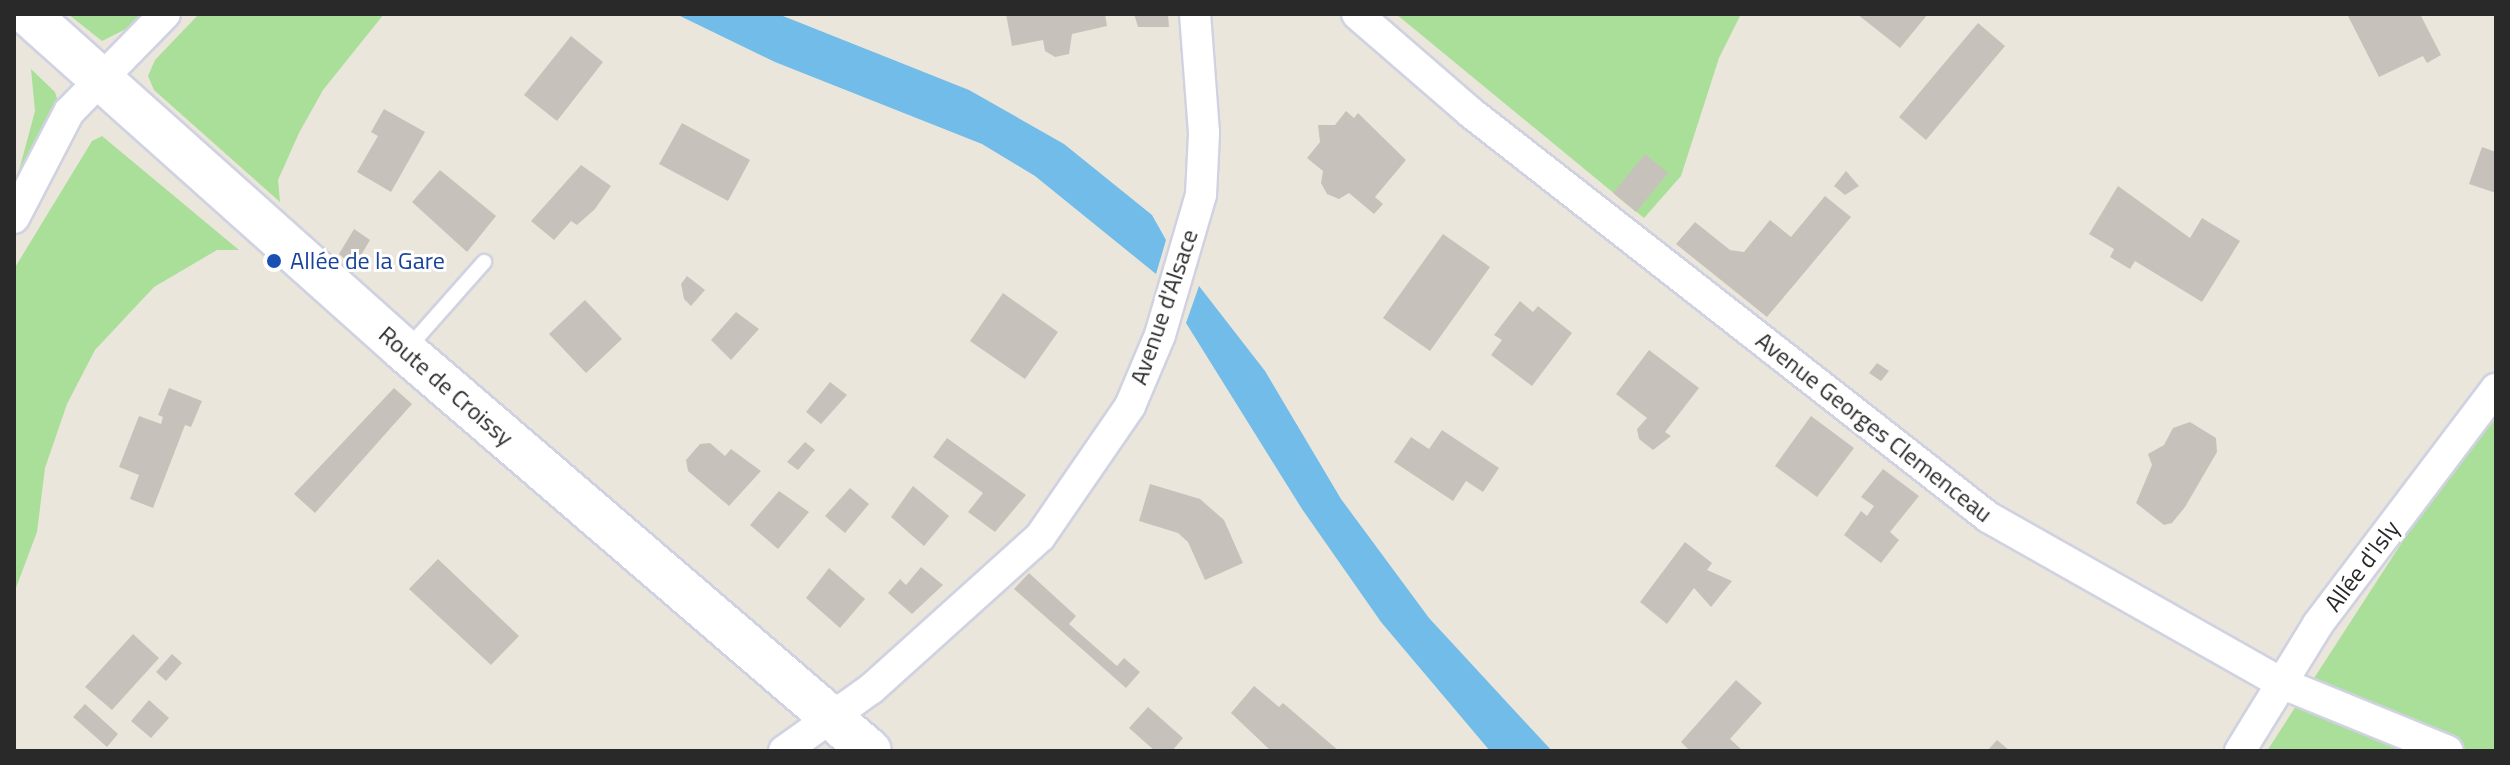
<!DOCTYPE html>
<html>
<head>
<meta charset="utf-8">
<style>
	body { margin:0 }
	#map { position:relative; width:2510px; height:765px; overflow:hidden; background:#ebe6db; font-family:"Titillium Web",sans-serif }
	div>[style] { position:absolute }
	.green>* { inset:0; background:#a9df99 }
	.water>* { inset:0; background:#71bce9 }
	.building>* { inset:0; background:#c6c2bb }
	.roads { filter:drop-shadow(2px 0 #d0d2e1) drop-shadow(-2px 0 #d0d2e1) drop-shadow(0 2px #d0d2e1) drop-shadow(0 -2px #d0d2e1) }
	.service>* { height:14px; margin:-7px; padding:0 7px; transform-origin:7px; border-radius:7px; background:#fff }
	.minor>* { height:30px; margin:-15px; padding:0 15px; transform-origin:15px; border-radius:15px; background:#fff }
	.secondary>* { height:42px; margin:-21px; padding:0 21px; transform-origin:21px; border-radius:21px; background:#fff }
	.dots>* { width:22px; height:22px; translate:-50% -50%; box-sizing:border-box; border:4px solid #fff; border-radius:50% }
	span { translate:-50% -50%; white-space:nowrap; text-align:center; line-height:1.15; -webkit-text-stroke:6px #fff; paint-order:stroke }
	.transit-label { font-size:24px; color:#164399 }
	.left { translate:0 -50%; text-align:left }
	.street-label { font-size:24px; color:#292929 }
	.frame { position:absolute; inset:0; border:16px solid #292929; pointer-events:none }
</style>
</head>
<body>
<div id="map">
	<div class="green">
		<div style="clip-path:polygon(68px 14px,141px 14px,128px 28px,102px 41px)"></div>
		<div style="clip-path:polygon(199px 14px,384px 14px,323px 90px,299px 133px,278px 180px,280px 202px,154px 90px,148px 76px,155px 60px)"></div>
		<div style="clip-path:polygon(1396px 14px,1741px 14px,1719px 58px,1681px 176px,1644px 218px)"></div>
		<div style="clip-path:polygon(31px 69px,55px 92px,59px 105px,14px 189px,35px 111px)"></div>
		<div style="clip-path:polygon(102px 136px,239px 250px,217px 250px,154px 287px,95px 350px,67px 404px,45px 468px,37px 532px,14px 593px,14px 269px,92px 141px)"></div>
		<div style="clip-path:polygon(2496px 417px,2496px 751px,2267px 751px,2408px 533px)"></div>
	</div>
	<div class="water">
		<div style="clip-path:polygon(676px 14px,778px 14px,969px 90px,1064px 144px,1152px 215px,1166px 240px,1156px 274px,1035px 176px,982px 144px,775px 62px)"></div>
		<div style="clip-path:polygon(1199px 286px,1265px 371px,1341px 499px,1429px 618px,1552px 751px,1490px 751px,1381px 622px,1302px 509px,1186px 323px)"></div>
	</div>
	<div class="building">
		<div style="clip-path:polygon(1006px 14px,1105px 14px,1107px 26px,1072px 34px,1069px 54px,1055px 57px,1045px 51px,1043px 40px,1012px 46px)"></div>
		<div style="clip-path:polygon(1134px 14px,1168px 14px,1169px 27px,1138px 27px)"></div>
		<div style="clip-path:polygon(1857px 14px,1928px 14px,1900px 48px)"></div>
		<div style="clip-path:polygon(2347px 14px,2420px 14px,2441px 55px,2427px 63px,2423px 56px,2379px 77px)"></div>
		<div style="clip-path:polygon(1978px 23px,2005px 46px,1926px 140px,1899px 117px)"></div>
		<div style="clip-path:polygon(571px 36px,603px 62px,557px 121px,524px 95px)"></div>
		<div style="clip-path:polygon(384px 109px,425px 132px,391px 192px,357px 172px,378px 136px,371px 132px)"></div>
		<div style="clip-path:polygon(1346px 111px,1354px 118px,1358px 113px,1406px 160px,1375px 197px,1383px 204px,1374px 214px,1349px 193px,1339px 199px,1327px 194px,1321px 183px,1323px 171px,1307px 158px,1320px 142px,1318px 125px,1335px 125px)"></div>
		<div style="clip-path:polygon(682px 123px,750px 160px,728px 201px,659px 164px)"></div>
		<div style="clip-path:polygon(2482px 147px,2496px 152px,2496px 193px,2469px 184px)"></div>
		<div style="clip-path:polygon(1645px 154px,1668px 173px,1636px 212px,1613px 193px)"></div>
		<div style="clip-path:polygon(581px 165px,611px 186px,595px 209px,577px 225px,571px 221px,554px 240px,531px 221px)"></div>
		<div style="clip-path:polygon(440px 170px,496px 216px,467px 252px,412px 202px)"></div>
		<div style="clip-path:polygon(1846px 171px,1859px 186px,1845px 195px,1834px 186px)"></div>
		<div style="clip-path:polygon(2118px 186px,2190px 238px,2202px 218px,2240px 241px,2202px 302px,2135px 261px,2130px 269px,2110px 257px,2114px 249px,2089px 234px)"></div>
		<div style="clip-path:polygon(1825px 196px,1851px 217px,1767px 317px,1676px 244px,1695px 222px,1730px 250px,1744px 252px,1770px 220px,1791px 237px)"></div>
		<div style="clip-path:polygon(354px 229px,370px 240px,354px 267px,339px 254px)"></div>
		<div style="clip-path:polygon(1443px 234px,1490px 267px,1430px 351px,1383px 318px)"></div>
		<div style="clip-path:polygon(687px 276px,705px 290px,691px 306px,684px 299px,681px 284px)"></div>
		<div style="clip-path:polygon(1003px 293px,1058px 332px,1025px 379px,970px 341px)"></div>
		<div style="clip-path:polygon(585px 300px,622px 339px,586px 373px,549px 334px)"></div>
		<div style="clip-path:polygon(1520px 301px,1533px 312px,1538px 306px,1572px 333px,1532px 386px,1491px 355px,1502px 340px,1494px 335px)"></div>
		<div style="clip-path:polygon(736px 312px,759px 329px,731px 360px,711px 340px)"></div>
		<div style="clip-path:polygon(1649px 350px,1699px 388px,1665px 432px,1671px 436px,1653px 450px,1639px 439px,1637px 429px,1647px 418px,1616px 394px)"></div>
		<div style="clip-path:polygon(1877px 363px,1889px 371px,1881px 381px,1869px 373px)"></div>
		<div style="clip-path:polygon(830px 382px,847px 395px,821px 424px,806px 412px)"></div>
		<div style="clip-path:polygon(169px 388px,202px 401px,191px 427px,185px 425px,153px 508px,130px 499px,139px 475px,119px 467px,139px 416px,161px 424px,163px 417px,158px 415px)"></div>
		<div style="clip-path:polygon(394px 388px,412px 404px,315px 513px,294px 494px)"></div>
		<div style="clip-path:polygon(1811px 416px,1854px 448px,1817px 497px,1775px 466px)"></div>
		<div style="clip-path:polygon(2190px 422px,2216px 438px,2217px 452px,2185px 507px,2172px 523px,2164px 525px,2136px 503px,2152px 465px,2148px 454px,2164px 445px,2173px 428px)"></div>
		<div style="clip-path:polygon(1442px 430px,1499px 468px,1483px 492px,1466px 481px,1453px 501px,1394px 462px,1411px 437px,1429px 449px)"></div>
		<div style="clip-path:polygon(947px 438px,1026px 495px,995px 532px,968px 512px,983px 493px,933px 457px)"></div>
		<div style="clip-path:polygon(805px 442px,815px 450px,798px 470px,787px 462px)"></div>
		<div style="clip-path:polygon(710px 443px,725px 456px,731px 449px,761px 471px,729px 506px,688px 471px,686px 460px,700px 444px)"></div>
		<div style="clip-path:polygon(1883px 469px,1919px 496px,1890px 532px,1899px 540px,1881px 563px,1844px 535px,1861px 511px,1867px 516px,1874px 506px,1861px 497px)"></div>
		<div style="clip-path:polygon(1150px 484px,1200px 499px,1224px 520px,1243px 563px,1205px 580px,1188px 542px,1178px 533px,1139px 521px)"></div>
		<div style="clip-path:polygon(913px 486px,949px 516px,924px 546px,891px 517px)"></div>
		<div style="clip-path:polygon(850px 488px,869px 504px,845px 533px,825px 516px)"></div>
		<div style="clip-path:polygon(779px 491px,809px 512px,778px 549px,750px 525px)"></div>
		<div style="clip-path:polygon(1685px 542px,1712px 563px,1707px 570px,1732px 581px,1711px 607px,1694px 588px,1667px 624px,1640px 602px)"></div>
		<div style="clip-path:polygon(438px 559px,519px 636px,491px 665px,409px 589px)"></div>
		<div style="clip-path:polygon(921px 567px,943px 585px,912px 614px,888px 593px,900px 579px,906px 585px)"></div>
		<div style="clip-path:polygon(829px 568px,865px 599px,840px 628px,806px 598px)"></div>
		<div style="clip-path:polygon(1029px 573px,1076px 616px,1069px 624px,1117px 666px,1124px 658px,1140px 672px,1126px 688px,1014px 589px)"></div>
		<div style="clip-path:polygon(133px 634px,159px 658px,112px 710px,85px 687px)"></div>
		<div style="clip-path:polygon(172px 654px,182px 663px,166px 681px,156px 672px)"></div>
		<div style="clip-path:polygon(1736px 680px,1762px 703px,1730px 739px,1743px 751px,1690px 751px,1681px 742px)"></div>
		<div style="clip-path:polygon(1254px 686px,1279px 707px,1283px 703px,1339px 751px,1271px 751px,1231px 713px)"></div>
		<div style="clip-path:polygon(149px 700px,169px 718px,151px 738px,131px 721px)"></div>
		<div style="clip-path:polygon(85px 704px,118px 734px,107px 747px,73px 717px)"></div>
		<div style="clip-path:polygon(1148px 707px,1183px 738px,1172px 751px,1155px 751px,1129px 728px)"></div>
		<div style="clip-path:polygon(1997px 740px,2010px 751px,1987px 751px)"></div>
	</div>
	<div class="roads">
		<div class="service">
			<div style="left:408px;top:348px;width:115px;rotate:-48.5deg"></div>
		</div>
		<div class="minor">
			<div style="left:1357px;top:14px;width:150px;rotate:40.9deg"></div>
			<div style="left:1470px;top:112px;width:658px;rotate:38.02deg"></div>
			<div style="left:1988px;top:517px;width:337px;rotate:29.5deg"></div>
			<div style="left:2281px;top:683px;width:180px;rotate:22.2deg"></div>
			<div style="left:14px;top:218px;width:119px;rotate:-62.6deg"></div>
			<div style="left:69px;top:112px;width:137px;rotate:-45.6deg"></div>
			<div style="left:784px;top:751px;width:107px;rotate:-35.5deg"></div>
			<div style="left:871px;top:689px;width:227px;rotate:-42deg"></div>
			<div style="left:1040px;top:537px;width:159px;rotate:-55.5deg"></div>
			<div style="left:1130px;top:406px;width:77px;rotate:-67.1deg"></div>
			<div style="left:1160px;top:335px;width:146px;rotate:-73.7deg"></div>
			<div style="left:1201px;top:195px;width:62px;rotate:-87.2deg"></div>
			<div style="left:1204px;top:133px;width:119px;rotate:-94.3deg"></div>
			<div style="left:2240px;top:751px;width:149px;rotate:-58.4deg"></div>
			<div style="left:2318px;top:624px;width:295px;rotate:-52.9deg"></div>
		</div>
		<div class="secondary">
			<div style="left:28px;top:14px;width:506px;rotate:41.79deg"></div>
			<div style="left:405px;top:351px;width:613px;rotate:40.7deg"></div>
		</div>
	</div>
	<div class="dots">
		<div style="left:274px;top:261px;background:#1a4fb4"></div>
	</div>
	<div class="transit-label">
		<span class="left" style="left:290px;top:261px">Allée de la Gare</span>
	</div>
	<div class="street-label">
		<span style="left:1164px;top:307px;rotate:-71deg">Avenue d'Alsace</span>
		<span style="left:446px;top:386px;rotate:41deg">Route de Croissy</span>
		<span style="left:1874px;top:427px;rotate:38deg">Avenue Georges Clemenceau</span>
		<span style="left:2362px;top:566px;rotate:-53deg">Allée d'Isly</span>
	</div>
	<div class="frame"></div>
</div>
</body>
</html>
